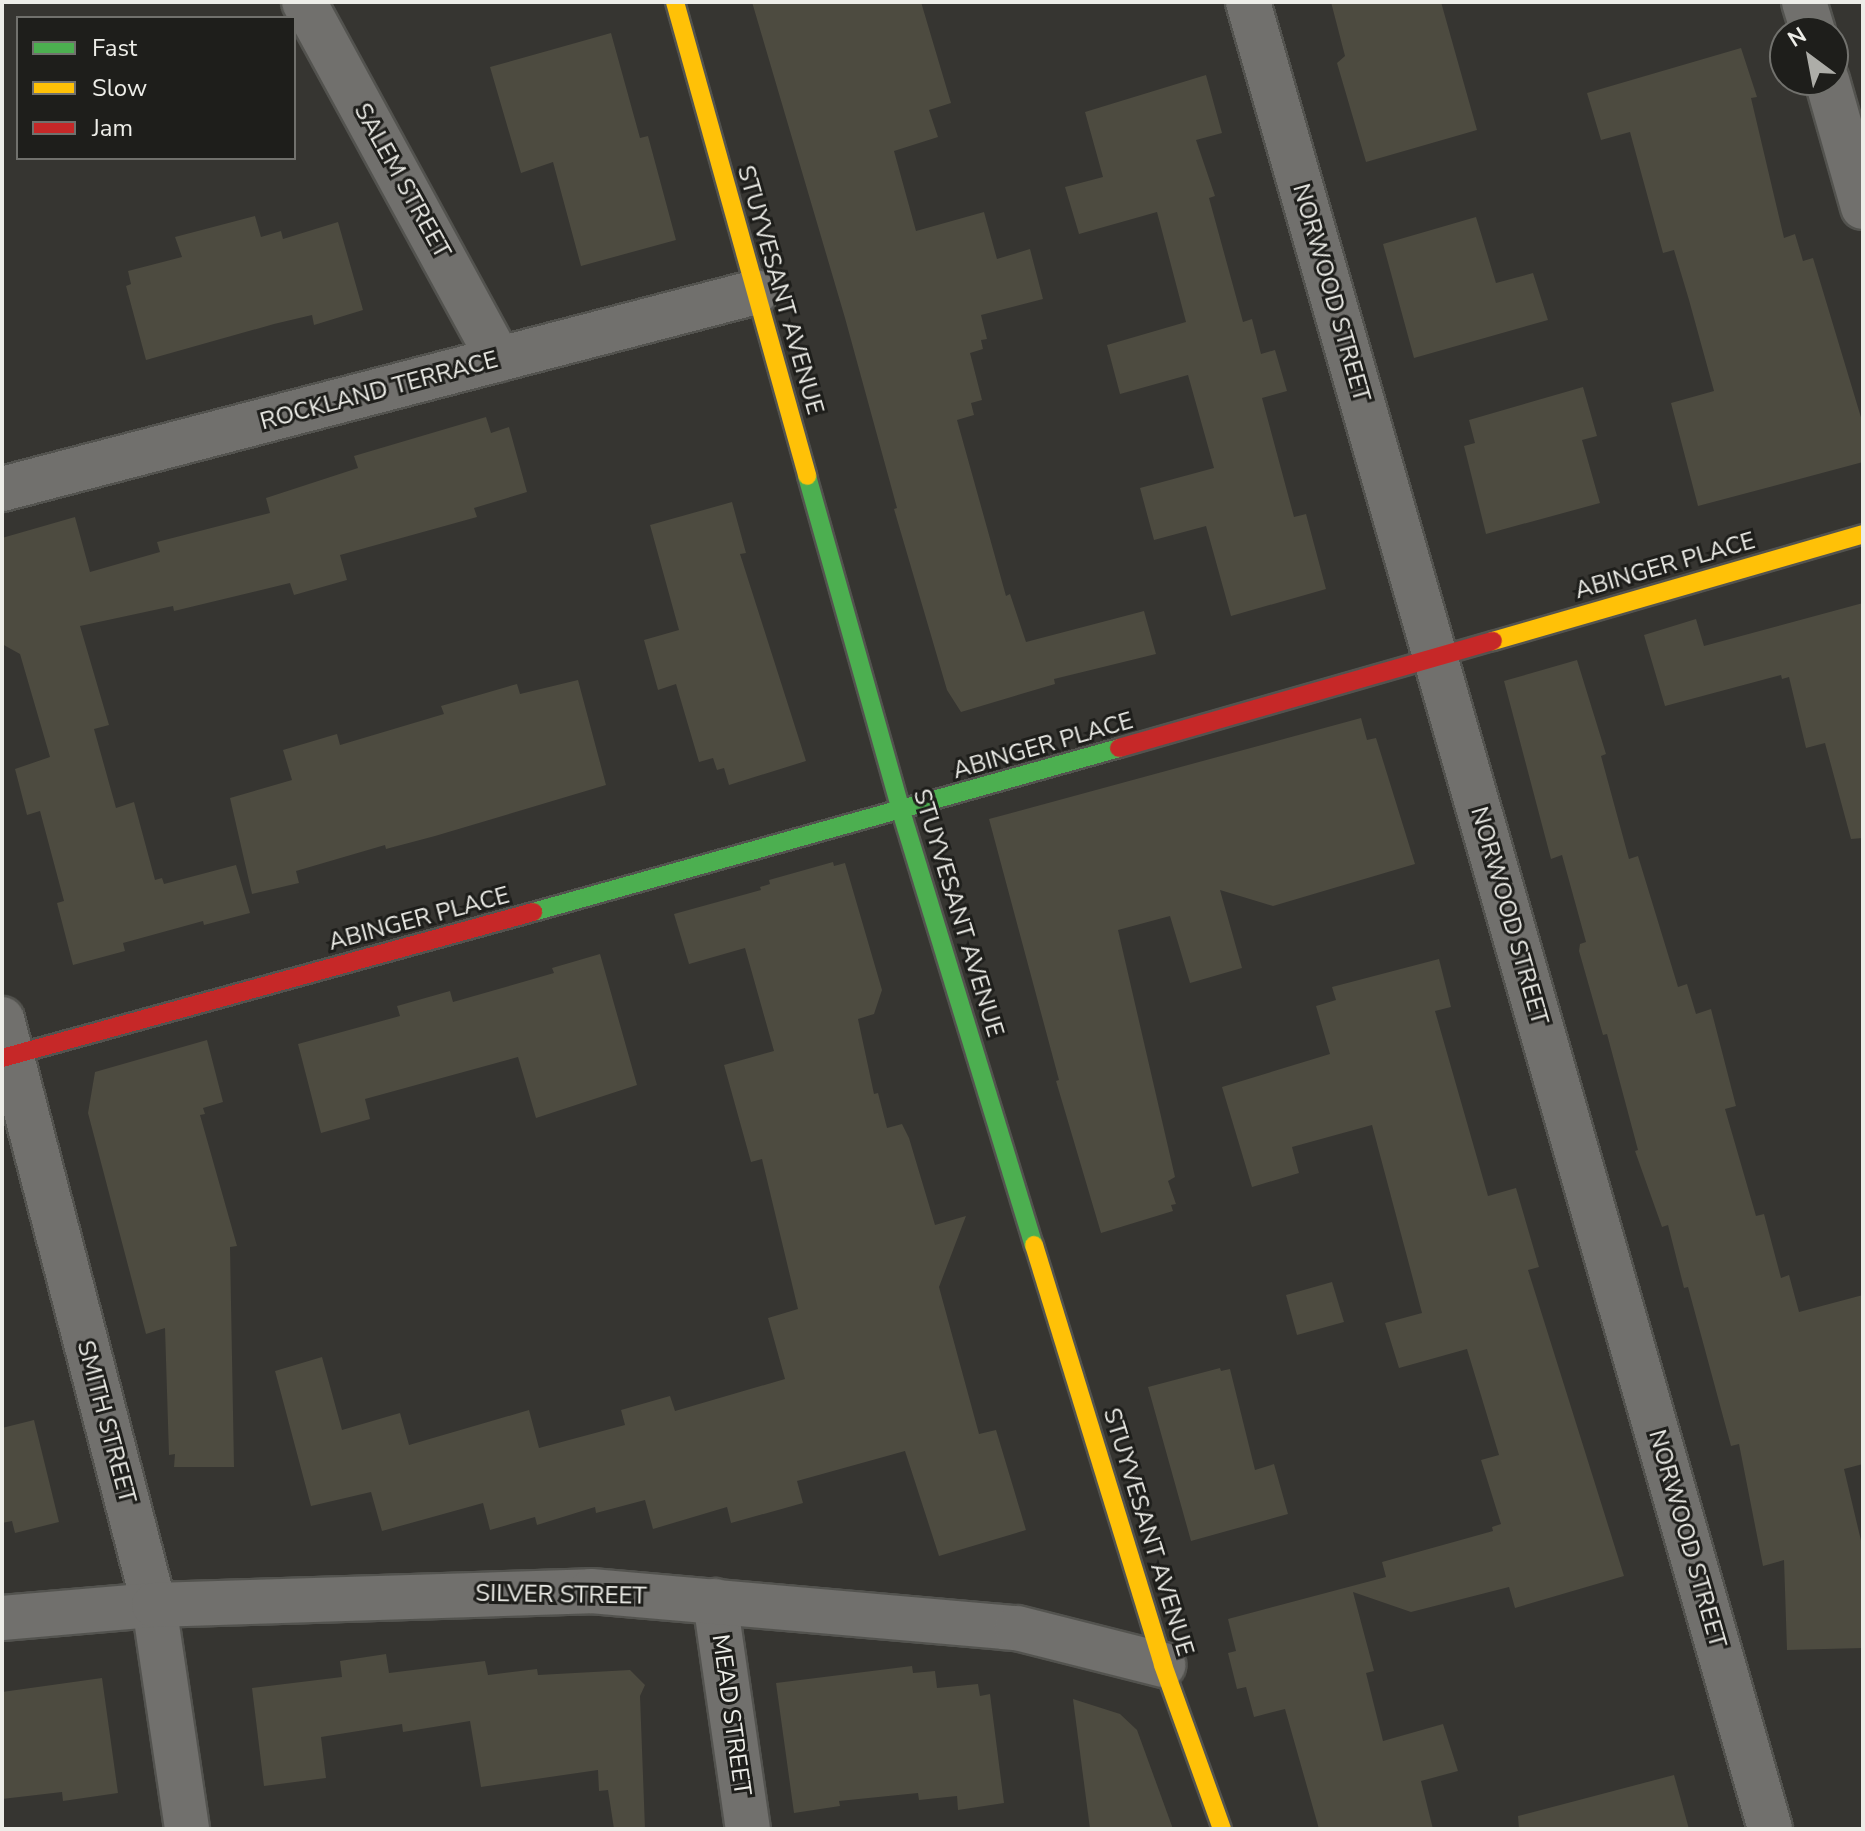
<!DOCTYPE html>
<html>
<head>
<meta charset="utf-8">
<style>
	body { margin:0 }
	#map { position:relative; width:1865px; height:1831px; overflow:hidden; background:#363531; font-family:"Nunito Sans",sans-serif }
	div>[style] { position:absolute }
	.building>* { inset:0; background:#4d4b40 }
	.roads { filter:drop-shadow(2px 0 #53534f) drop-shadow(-2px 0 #53534f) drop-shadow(0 2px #53534f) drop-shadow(0 -2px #53534f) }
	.street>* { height:44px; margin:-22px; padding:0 22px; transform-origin:22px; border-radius:22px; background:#71706d }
	.fast>* { height:18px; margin:-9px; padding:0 9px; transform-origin:9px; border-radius:9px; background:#4caf50 }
	.slow>* { height:18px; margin:-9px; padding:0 9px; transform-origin:9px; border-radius:9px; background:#ffc107 }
	.jam>* { height:18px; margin:-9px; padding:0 9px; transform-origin:9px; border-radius:9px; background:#c62828 }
	span { translate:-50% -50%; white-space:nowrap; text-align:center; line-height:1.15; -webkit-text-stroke:6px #1e1e1b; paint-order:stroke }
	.street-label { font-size:24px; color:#edede8 }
	.frame { position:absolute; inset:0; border:4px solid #edede8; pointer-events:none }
	.legend { position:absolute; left:16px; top:16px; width:280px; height:144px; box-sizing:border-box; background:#1e1e1b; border:2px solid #71716d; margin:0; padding:10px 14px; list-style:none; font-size:24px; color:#edede8 }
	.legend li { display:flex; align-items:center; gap:16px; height:40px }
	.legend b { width:40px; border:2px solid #71716d }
	.north { position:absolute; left:1769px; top:16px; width:80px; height:80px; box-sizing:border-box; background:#1e1e1b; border:2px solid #71716d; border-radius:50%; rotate:328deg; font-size:22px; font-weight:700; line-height:32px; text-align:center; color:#edede8 }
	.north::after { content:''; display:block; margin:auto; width:28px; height:36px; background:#adada8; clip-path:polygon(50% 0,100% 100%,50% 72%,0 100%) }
</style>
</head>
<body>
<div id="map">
	<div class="building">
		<div style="clip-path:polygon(752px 2px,921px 2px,951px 103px,929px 110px,938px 137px,894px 151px,916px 231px,984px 212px,997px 259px,1030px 249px,1043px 299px,981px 315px,987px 339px,981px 340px,983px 349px,970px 353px,982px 400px,971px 403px,974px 415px,957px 420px,1006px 596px,1010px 594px,1026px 642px,1144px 611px,1156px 654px,1054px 679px,1055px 684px,961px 712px,947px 690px,894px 509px,897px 508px,845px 318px)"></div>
		<div style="clip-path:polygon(1331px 2px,1441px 2px,1477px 130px,1366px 162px,1337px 63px,1345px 56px)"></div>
		<div style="clip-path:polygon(611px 33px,640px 138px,648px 136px,676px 240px,581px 266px,553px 162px,521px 173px,490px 67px)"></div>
		<div style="clip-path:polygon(1741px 48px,1757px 97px,1751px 98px,1784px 238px,1795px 234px,1803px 261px,1813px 258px,1863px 424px,1863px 462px,1698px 506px,1671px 403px,1714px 391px,1689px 300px,1674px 250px,1663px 253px,1630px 132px,1601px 140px,1587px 93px)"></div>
		<div style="clip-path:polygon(1206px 75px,1222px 133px,1196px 140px,1215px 196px,1209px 198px,1243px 322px,1252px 319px,1261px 354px,1275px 350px,1287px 391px,1262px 398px,1294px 517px,1306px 514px,1326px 589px,1231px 616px,1206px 526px,1154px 540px,1140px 488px,1214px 468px,1188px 375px,1120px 394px,1107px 345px,1186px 322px,1157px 212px,1079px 234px,1065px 187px,1103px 177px,1085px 112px)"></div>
		<div style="clip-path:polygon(255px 216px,261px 237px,281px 231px,283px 239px,338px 222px,363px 310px,314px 325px,312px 315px,274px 324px,146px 360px,126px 286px,131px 284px,128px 271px,182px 257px,175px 237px)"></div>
		<div style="clip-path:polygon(1476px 217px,1496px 283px,1533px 273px,1548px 320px,1414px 358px,1383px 244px)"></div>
		<div style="clip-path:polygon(1583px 387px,1597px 436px,1582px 440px,1600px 503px,1486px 534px,1464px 446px,1475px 443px,1469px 420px)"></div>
		<div style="clip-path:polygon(486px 417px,491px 433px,509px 427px,527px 492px,474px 508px,477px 517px,340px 555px,347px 580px,294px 595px,290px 583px,174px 611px,173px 606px,80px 626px,109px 725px,94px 729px,116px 808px,134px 802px,155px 880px,162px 878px,164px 884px,236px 865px,250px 913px,204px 925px,203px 921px,123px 943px,125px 951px,73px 965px,57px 903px,64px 901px,40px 811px,27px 815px,15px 769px,50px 757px,20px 654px,2px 644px,2px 538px,75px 517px,90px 572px,160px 552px,157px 542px,270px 513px,266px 498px,358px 468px,354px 456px)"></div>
		<div style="clip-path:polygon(732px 502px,746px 553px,740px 554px,806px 761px,729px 785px,724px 768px,717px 770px,713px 758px,699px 762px,676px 684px,658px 690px,644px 640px,679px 630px,650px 525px)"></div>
		<div style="clip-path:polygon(1863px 603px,1863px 838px,1851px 839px,1825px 743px,1806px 748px,1789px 677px,1782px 679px,1781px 675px,1665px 706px,1644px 635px,1696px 619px,1704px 646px)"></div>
		<div style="clip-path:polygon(1577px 660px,1606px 754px,1601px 756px,1629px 859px,1638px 856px,1678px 987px,1687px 984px,1696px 1014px,1711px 1009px,1736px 1106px,1725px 1109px,1756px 1216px,1764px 1214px,1781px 1278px,1789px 1275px,1799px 1312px,1863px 1295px,1863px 1464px,1844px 1469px,1863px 1549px,1863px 1648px,1787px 1650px,1784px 1560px,1763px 1566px,1739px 1444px,1731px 1446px,1688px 1287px,1684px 1288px,1668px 1225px,1662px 1227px,1635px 1151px,1638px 1150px,1607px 1034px,1603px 1035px,1579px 951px,1580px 944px,1586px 942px,1562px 855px,1551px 859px,1504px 681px)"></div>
		<div style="clip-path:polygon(578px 680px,606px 785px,435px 836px,386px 849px,385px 845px,296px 871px,299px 883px,252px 894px,230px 798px,292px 780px,283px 750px,337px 734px,340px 745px,444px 714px,441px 706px,517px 684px,520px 694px)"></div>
		<div style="clip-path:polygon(1361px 718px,1367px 740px,1376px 738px,1415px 864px,1273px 906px,1220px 890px,1242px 968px,1190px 983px,1170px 916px,1118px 930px,1175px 1177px,1168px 1181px,1176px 1204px,1171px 1205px,1173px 1211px,1101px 1233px,1056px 1081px,1059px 1080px,989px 819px)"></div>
		<div style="clip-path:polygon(833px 862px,834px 866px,845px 863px,882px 990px,874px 1014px,858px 1019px,874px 1094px,878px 1093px,887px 1128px,902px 1124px,909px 1138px,935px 1225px,966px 1216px,939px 1287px,979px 1434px,996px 1430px,1026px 1530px,939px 1556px,905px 1451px,797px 1481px,803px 1503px,731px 1523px,727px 1507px,653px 1529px,645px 1500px,596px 1513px,595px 1507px,537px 1525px,535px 1517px,490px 1530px,483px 1503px,382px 1531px,371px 1492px,311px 1506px,275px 1371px,322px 1357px,342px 1430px,400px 1413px,409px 1445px,529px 1410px,539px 1448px,625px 1425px,621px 1410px,670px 1396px,675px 1411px,785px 1379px,768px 1318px,798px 1309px,762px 1159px,751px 1162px,724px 1065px,774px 1051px,745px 948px,689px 964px,674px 914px,761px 890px,760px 887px,770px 884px,769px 880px)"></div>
		<div style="clip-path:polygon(600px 954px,637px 1085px,536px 1118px,518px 1057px,365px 1099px,370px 1119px,321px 1133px,298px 1044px,400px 1016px,397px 1006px,450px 991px,453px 1002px,554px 973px,552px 968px)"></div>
		<div style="clip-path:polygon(1439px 959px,1451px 1007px,1435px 1011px,1488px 1196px,1516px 1188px,1539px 1267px,1528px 1270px,1624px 1576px,1515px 1608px,1509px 1587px,1411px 1612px,1353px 1592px,1374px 1671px,1366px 1673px,1383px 1741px,1443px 1724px,1458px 1771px,1421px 1781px,1433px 1829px,1319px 1829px,1285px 1709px,1254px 1717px,1246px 1687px,1237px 1689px,1228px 1653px,1236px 1651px,1228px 1619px,1386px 1577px,1382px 1562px,1493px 1531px,1492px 1527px,1501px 1524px,1481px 1460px,1499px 1455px,1467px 1349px,1399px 1368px,1385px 1323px,1422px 1313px,1372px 1125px,1292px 1147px,1299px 1173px,1252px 1187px,1222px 1087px,1330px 1054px,1316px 1006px,1336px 1000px,1332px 987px)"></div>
		<div style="clip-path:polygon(207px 1040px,223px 1102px,203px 1108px,205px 1114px,200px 1115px,237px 1246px,230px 1247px,234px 1467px,174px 1467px,175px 1454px,169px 1455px,165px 1328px,146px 1334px,88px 1113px,95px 1072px)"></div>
		<div style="clip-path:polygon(1332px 1282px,1344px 1322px,1297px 1335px,1286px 1295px)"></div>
		<div style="clip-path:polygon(1220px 1368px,1221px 1371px,1230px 1369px,1255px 1470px,1274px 1464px,1288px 1514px,1191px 1541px,1148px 1387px)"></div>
		<div style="clip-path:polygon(34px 1420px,59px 1522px,15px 1533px,12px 1521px,2px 1523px,2px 1428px)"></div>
		<div style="clip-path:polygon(386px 1654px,389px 1673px,485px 1661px,488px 1675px,537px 1669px,538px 1675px,630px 1670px,645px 1685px,640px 1696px,645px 1829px,614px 1829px,608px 1790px,599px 1791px,598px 1770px,481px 1787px,470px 1721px,403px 1732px,402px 1724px,321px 1737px,326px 1778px,264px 1786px,252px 1688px,342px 1677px,340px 1661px)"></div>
		<div style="clip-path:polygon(912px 1666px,913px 1673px,935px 1671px,937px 1688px,978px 1684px,980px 1696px,990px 1694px,1004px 1803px,958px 1810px,957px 1796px,919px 1800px,918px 1793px,839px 1801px,840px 1806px,794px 1813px,776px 1683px)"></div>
		<div style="clip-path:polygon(102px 1678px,118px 1793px,63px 1801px,62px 1792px,2px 1799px,2px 1692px)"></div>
		<div style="clip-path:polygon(1073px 1699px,1120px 1714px,1137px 1730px,1173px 1829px,1090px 1829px)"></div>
		<div style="clip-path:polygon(1674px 1775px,1689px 1829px,1519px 1829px,1518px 1816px)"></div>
	</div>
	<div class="roads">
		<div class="street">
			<div style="left:304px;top:2px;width:407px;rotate:61.4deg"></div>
			<div style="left:1248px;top:2px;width:1900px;rotate:74.05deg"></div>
			<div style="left:1804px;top:2px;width:31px;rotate:73deg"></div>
			<div style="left:1827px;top:80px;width:132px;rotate:74.2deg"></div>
			<div style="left:2px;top:489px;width:779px;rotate:-14.64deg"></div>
			<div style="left:2px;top:1019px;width:605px;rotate:75.46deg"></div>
			<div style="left:154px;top:1605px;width:226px;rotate:81.6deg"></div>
			<div style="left:715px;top:1601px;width:230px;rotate:81.8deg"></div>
			<div style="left:2px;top:1618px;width:153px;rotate:-4.9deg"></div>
			<div style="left:154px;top:1605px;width:437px;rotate:-1.8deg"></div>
			<div style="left:591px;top:1591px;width:428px;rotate:5deg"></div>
			<div style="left:1017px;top:1628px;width:151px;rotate:14.2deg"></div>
		</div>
		<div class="fast">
			<div style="left:807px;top:476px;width:348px;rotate:74.3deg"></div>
			<div style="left:901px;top:811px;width:454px;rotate:73deg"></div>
			<div style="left:533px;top:912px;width:609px;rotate:-15.63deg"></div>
		</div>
		<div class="slow">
			<div style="left:675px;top:2px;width:492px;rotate:74.4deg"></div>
			<div style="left:1493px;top:641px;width:385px;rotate:-16.1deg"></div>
			<div style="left:1034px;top:1245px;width:439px;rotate:72.9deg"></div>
			<div style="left:1163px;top:1665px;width:174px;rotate:70.2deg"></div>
		</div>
		<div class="jam">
			<div style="left:1119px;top:748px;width:389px;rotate:-16deg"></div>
			<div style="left:2px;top:1058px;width:551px;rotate:-15.37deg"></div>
		</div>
	</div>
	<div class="street-label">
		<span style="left:402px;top:181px;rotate:61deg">SALEM STREET</span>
		<span style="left:780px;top:290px;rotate:74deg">STUYVESANT AVENUE</span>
		<span style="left:1331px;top:293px;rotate:74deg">NORWOOD STREET</span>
		<span style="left:379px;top:391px;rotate:-15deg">ROCKLAND TERRACE</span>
		<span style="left:1665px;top:566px;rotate:-16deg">ABINGER PLACE</span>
		<span style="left:1043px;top:746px;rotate:-16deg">ABINGER PLACE</span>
		<span style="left:958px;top:913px;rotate:73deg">STUYVESANT AVENUE</span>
		<span style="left:1509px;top:916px;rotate:74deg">NORWOOD STREET</span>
		<span style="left:419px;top:919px;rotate:-15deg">ABINGER PLACE</span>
		<span style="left:106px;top:1422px;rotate:75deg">SMITH STREET</span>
		<span style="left:1148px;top:1532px;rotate:73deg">STUYVESANT AVENUE</span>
		<span style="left:1687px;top:1539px;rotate:74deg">NORWOOD STREET</span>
		<span style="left:561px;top:1595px;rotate:1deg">SILVER STREET</span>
		<span style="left:731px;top:1715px;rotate:82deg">MEAD STREET</span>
	</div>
	<div class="frame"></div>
	<ul class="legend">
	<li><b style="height:10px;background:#4caf50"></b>Fast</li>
	<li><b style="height:10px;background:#ffc107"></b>Slow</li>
	<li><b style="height:10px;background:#c62828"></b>Jam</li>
	</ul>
	<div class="north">N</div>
</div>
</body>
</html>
